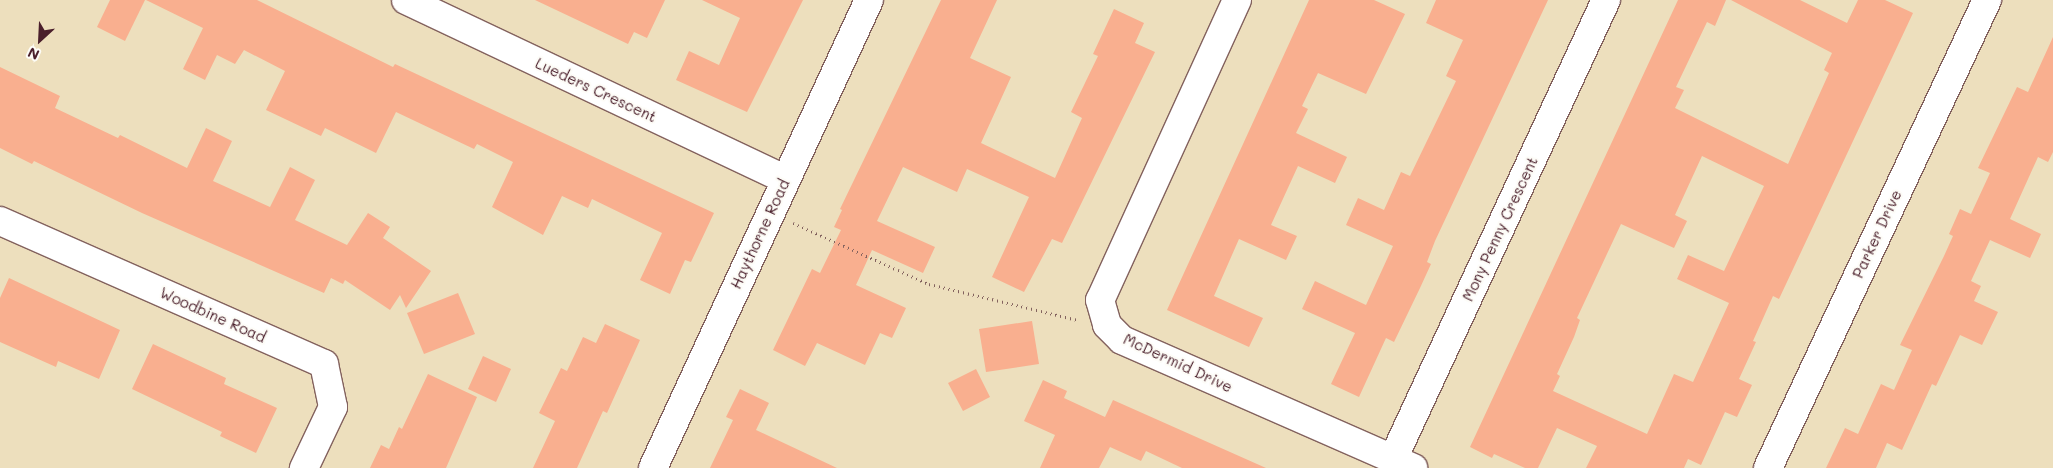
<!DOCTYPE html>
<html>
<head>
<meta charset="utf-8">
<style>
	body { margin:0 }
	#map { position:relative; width:2053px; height:468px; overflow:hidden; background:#eddfbd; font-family:Mali,sans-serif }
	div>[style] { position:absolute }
	.building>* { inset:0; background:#f9af8f }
	.path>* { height:3px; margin-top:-1.5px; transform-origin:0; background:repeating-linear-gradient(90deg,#83625e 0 1px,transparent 0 5px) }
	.roads { filter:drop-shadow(1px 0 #83625e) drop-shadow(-1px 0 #83625e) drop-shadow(0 1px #83625e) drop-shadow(0 -1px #83625e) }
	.minor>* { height:28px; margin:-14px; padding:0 14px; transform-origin:14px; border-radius:14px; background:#fff }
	span { translate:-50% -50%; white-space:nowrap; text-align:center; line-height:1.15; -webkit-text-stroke:4.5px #fdfcf7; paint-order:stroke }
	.street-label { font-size:15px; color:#4a1f2b }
	.north { position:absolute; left:15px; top:15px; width:50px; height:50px; -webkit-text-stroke:4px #fdfcf7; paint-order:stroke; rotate:205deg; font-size:14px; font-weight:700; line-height:20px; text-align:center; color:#4a1f2b }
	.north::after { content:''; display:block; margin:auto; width:18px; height:22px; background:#4a1f2b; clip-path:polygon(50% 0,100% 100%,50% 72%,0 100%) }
</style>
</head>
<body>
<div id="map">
	<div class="building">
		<div style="clip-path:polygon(110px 0,145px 0,125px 41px,97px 27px)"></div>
		<div style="clip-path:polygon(146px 0,257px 0,393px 67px,395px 64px,714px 213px,691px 262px,685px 260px,670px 294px,640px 280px,662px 233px,592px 199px,588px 208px,562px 196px,543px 235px,492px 207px,513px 162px,477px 144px,474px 149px,396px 112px,376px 153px,325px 128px,321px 136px,266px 110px,285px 71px,244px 50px,235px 64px,217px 55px,205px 80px,183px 69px,203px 28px)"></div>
		<div style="clip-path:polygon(535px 0,665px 0,647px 38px,634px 32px,628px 44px)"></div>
		<div style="clip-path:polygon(702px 0,803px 0,747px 112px,676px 80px,689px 51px,719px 65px,740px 18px)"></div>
		<div style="clip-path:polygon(941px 0,997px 0,970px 58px,1011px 77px,981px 143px,1055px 178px,1082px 118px,1071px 112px,1098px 56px,1093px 54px,1114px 9px,1144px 23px,1135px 43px,1155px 52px,1062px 243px,1052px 239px,1024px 292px,992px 277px,1029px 197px,967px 169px,957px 192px,903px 167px,877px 221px,935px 247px,923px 273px,872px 250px,856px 285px,906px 308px,892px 338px,880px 333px,865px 365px,817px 343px,805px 366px,773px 350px,812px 269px,820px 273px,841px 230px,834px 227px,842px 210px,840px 209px)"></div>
		<div style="clip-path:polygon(1309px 0,1374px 0,1405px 14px,1366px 94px,1318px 73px,1302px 106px,1308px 109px,1296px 133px,1347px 157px,1335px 183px,1298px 166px,1271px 225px,1297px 236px,1286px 260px,1239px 239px,1214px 296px,1263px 318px,1249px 347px,1167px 310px)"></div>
		<div style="clip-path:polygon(1436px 0,1548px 0,1435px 241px,1427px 262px,1431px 264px,1420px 288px,1394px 342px,1386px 338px,1359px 397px,1331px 384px,1355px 333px,1302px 309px,1315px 281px,1366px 305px,1393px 246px,1346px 225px,1358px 198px,1384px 210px,1401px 172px,1410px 176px,1456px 81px,1446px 76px,1463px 40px,1426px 23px)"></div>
		<div style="clip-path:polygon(evenodd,1678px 0,1726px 0,1715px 26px,1707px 22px,1676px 87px,1684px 90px,1675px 108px,1788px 164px,1829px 73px,1824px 70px,1832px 53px,1731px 0,1800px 0,1847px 23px,1858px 0,1885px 0,1913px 13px,1779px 299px,1773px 296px,1753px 341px,1756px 342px,1739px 379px,1752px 385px,1737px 417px,1725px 412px,1701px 465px,1688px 459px,1684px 468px,1586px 468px,1597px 446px,1557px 428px,1538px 468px,1525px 468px,1494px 454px,1492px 458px,1470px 447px,1678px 0,1702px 156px,1764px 186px,1724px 271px,1688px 255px,1677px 279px,1729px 303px,1693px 382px,1674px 374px,1647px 434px,1553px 391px,1560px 376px,1557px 374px,1574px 337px,1580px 320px,1577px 318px,1621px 224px,1674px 248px,1687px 221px,1675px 215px,1702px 156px)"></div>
		<div style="clip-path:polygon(2053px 37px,2053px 152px,2048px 162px,2038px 157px,2010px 219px,2041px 234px,2030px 258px,1990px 240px,1971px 281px,1981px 286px,1974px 301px,1998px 312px,1982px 345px,1960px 335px,1936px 386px,1932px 384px,1902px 450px,1887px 443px,1876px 468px,1826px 468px,1845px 428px,1858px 434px,1881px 384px,1894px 390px,1912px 350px,1900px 345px,1944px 256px,1953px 236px,1949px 234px,1960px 209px,1971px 214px,1990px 173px,1978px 168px,2017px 87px,2028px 92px)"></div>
		<div style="clip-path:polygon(0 67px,60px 96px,55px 108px,118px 138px,120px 135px,187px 168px,206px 128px,232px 141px,213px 181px,270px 207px,290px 167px,315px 180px,295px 220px,347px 245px,368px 213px,390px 227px,383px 238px,431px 271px,406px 308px,400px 295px,390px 310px,345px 280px,343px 284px,331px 278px,324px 293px,142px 213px,34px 161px,32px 164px,0 148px)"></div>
		<div style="clip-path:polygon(9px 278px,120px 330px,99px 379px,58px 361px,56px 367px,0 342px,0 298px)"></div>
		<div style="clip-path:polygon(458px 293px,475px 334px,424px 354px,407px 313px)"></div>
		<div style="clip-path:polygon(1032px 321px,1039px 364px,986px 372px,979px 329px)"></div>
		<div style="clip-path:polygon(605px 324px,640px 340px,607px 413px,603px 411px,577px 468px,533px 468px,555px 421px,539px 413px,561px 368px,567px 371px,583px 337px,596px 343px)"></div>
		<div style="clip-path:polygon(153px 344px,226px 378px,224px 384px,277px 408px,256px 453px,220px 436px,222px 432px,132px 389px)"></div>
		<div style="clip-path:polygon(483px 356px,511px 369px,496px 402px,468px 389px)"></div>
		<div style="clip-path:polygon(976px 369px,990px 397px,963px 411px,948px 383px)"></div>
		<div style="clip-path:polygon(428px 374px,477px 397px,446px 468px,370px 468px,381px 445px,389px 449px,399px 427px,402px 429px)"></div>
		<div style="clip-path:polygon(1043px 380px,1067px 391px,1064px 398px,1105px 417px,1113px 400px,1266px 468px,1182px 468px,1146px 451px,1141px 461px,1110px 447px,1099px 468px,1040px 468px,1055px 435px,1024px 421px)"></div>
		<div style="clip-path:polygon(740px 389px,769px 403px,756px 430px,837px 468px,710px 468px,733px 420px,726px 417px)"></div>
	</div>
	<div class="path">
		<div style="left:793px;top:223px;width:149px;rotate:24.2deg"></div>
		<div style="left:929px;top:284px;width:153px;rotate:13.6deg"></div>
	</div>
	<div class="roads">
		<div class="minor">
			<div style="left:406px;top:0;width:419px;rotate:25.3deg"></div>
			<div style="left:1237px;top:0;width:330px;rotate:114.5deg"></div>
			<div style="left:1100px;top:300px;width:26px;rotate:74deg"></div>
			<div style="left:1107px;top:325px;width:21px;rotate:45deg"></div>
			<div style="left:1122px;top:340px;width:318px;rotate:23.7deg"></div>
			<div style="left:0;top:221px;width:354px;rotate:23.8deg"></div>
			<div style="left:324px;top:364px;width:44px;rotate:78.2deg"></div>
			<div style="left:333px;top:407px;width:68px;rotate:115.4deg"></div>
			<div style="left:1393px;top:459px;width:506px;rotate:-65.11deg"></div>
			<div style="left:653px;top:468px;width:515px;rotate:-65.22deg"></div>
			<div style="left:1768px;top:468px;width:517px;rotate:-64.92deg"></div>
		</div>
	</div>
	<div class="street-label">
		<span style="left:596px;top:90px;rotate:25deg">Lueders Crescent</span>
		<span style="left:1500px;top:229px;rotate:-65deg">Mony Penny Crescent</span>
		<span style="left:760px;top:234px;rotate:-65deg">Haythorne Road</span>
		<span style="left:1877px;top:234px;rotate:-65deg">Parker Drive</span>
		<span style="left:213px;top:315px;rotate:24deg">Woodbine Road</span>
		<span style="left:1178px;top:363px;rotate:25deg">McDermid Drive</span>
	</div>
	<div class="north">N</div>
</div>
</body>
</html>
